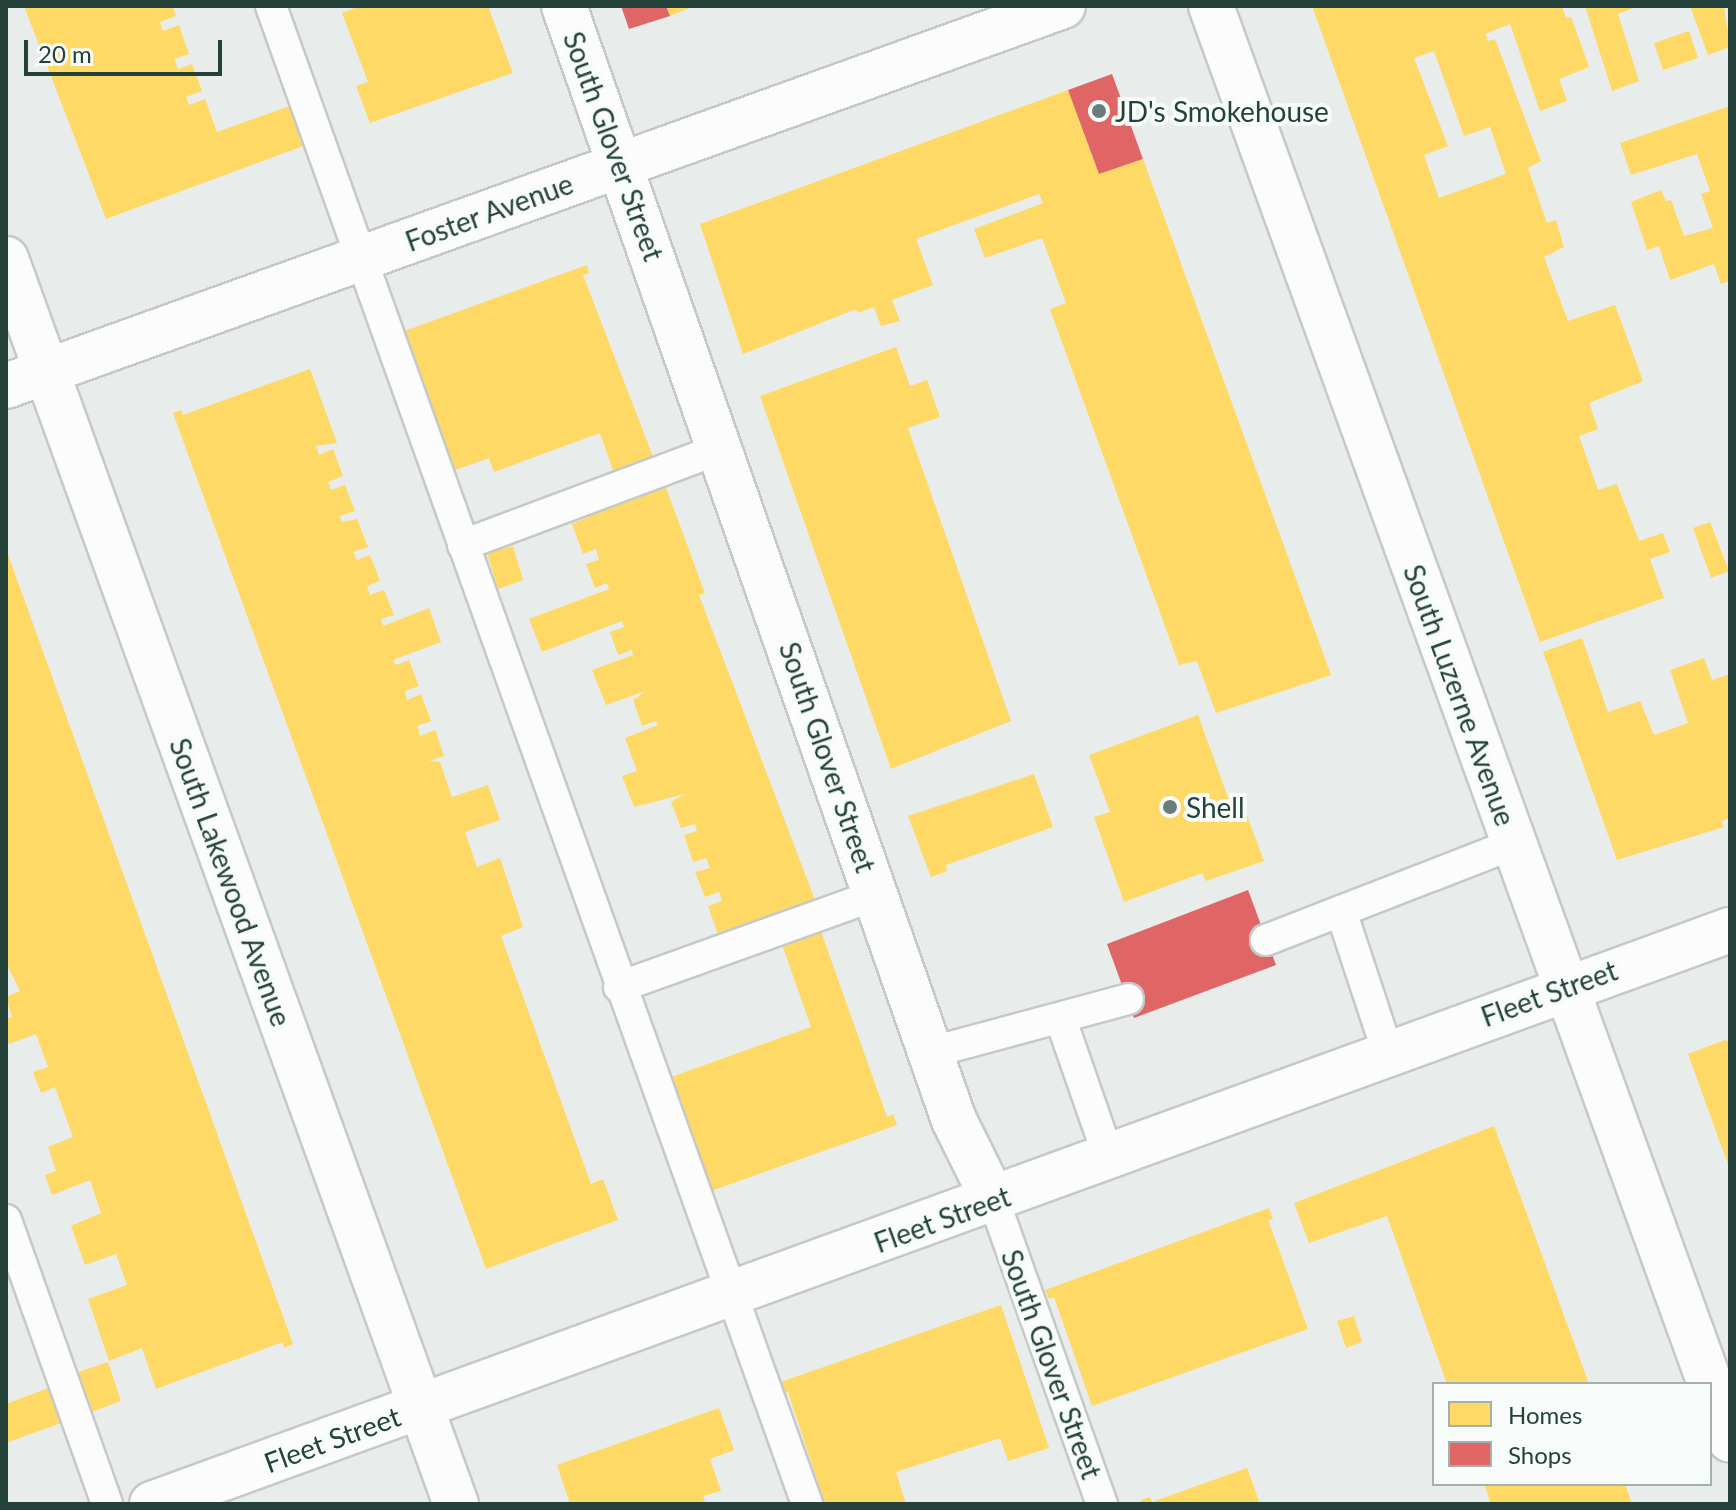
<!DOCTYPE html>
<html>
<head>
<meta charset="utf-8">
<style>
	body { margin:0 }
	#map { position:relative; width:1736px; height:1510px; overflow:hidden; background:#e8edeb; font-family:Lato,sans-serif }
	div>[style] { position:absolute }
	.homes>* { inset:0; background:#ffd966 }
	.shops>* { inset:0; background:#e06666 }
	.roads { filter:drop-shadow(2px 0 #c5cac8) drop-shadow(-2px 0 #c5cac8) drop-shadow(0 2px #c5cac8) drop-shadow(0 -2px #c5cac8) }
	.lane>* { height:30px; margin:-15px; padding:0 15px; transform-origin:15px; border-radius:15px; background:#fcfcfc }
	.street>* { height:44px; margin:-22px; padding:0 22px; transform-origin:22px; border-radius:22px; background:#fcfcfc }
	.secondary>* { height:44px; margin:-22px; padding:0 22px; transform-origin:22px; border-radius:22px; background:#fcfcfc }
	.dots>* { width:22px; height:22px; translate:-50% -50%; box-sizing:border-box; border:4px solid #f7fbf9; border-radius:50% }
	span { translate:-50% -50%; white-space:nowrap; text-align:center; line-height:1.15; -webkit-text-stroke:8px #f7fbf9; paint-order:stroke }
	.poi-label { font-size:28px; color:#24423a }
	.left { translate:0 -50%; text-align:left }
	.street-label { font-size:28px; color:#24423a }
	.frame { position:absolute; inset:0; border:8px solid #24423a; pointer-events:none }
	.legend { position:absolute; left:1432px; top:1382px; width:280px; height:104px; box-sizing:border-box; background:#f7fbf9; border:2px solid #a3b1ad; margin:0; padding:10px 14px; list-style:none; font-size:24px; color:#24423a }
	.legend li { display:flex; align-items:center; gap:16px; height:40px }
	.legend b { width:40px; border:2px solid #a3b1ad }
	.scale { position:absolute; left:24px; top:40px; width:198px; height:36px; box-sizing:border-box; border:4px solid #24423a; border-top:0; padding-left:10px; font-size:24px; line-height:28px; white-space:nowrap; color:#24423a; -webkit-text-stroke:6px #f7fbf9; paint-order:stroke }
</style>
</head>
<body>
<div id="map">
	<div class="homes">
		<div style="clip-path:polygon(24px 6px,172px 6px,176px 16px,160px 22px,163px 31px,179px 25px,189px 54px,174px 59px,178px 69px,192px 64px,202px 91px,186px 97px,189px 105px,205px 99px,217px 132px,290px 106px,306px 145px,106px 219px)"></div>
		<div style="clip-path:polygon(360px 6px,488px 6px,513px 73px,370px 123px,356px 86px,368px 82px,342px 13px)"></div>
		<div style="clip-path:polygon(666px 6px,695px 6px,670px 16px)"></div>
		<div style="clip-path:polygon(evenodd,1312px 6px,1562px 6px,1566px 18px,1571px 17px,1589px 67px,1559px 79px,1567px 101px,1540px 111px,1510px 24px,1485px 34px,1488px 41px,1495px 39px,1541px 161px,1528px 168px,1547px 223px,1556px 220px,1564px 247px,1544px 257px,1568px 321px,1615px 305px,1643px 381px,1589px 403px,1598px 429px,1579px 436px,1598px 490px,1617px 484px,1639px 541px,1663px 533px,1670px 552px,1650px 559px,1664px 598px,1540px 642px,1312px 6px,1434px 51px,1464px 136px,1490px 127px,1506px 174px,1439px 198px,1424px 155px,1448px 146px,1414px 58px,1434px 51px)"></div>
		<div style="clip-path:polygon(1585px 6px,1638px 6px,1618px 14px,1639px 81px,1612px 91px)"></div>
		<div style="clip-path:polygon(1690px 6px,1724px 6px,1730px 47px,1708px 55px)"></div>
		<div style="clip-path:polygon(1689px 31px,1698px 58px,1663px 70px,1654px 43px)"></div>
		<div style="clip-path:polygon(1068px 90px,1099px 174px,1143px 159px,1331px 675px,1216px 713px,1197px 661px,1179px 665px,1050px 309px,1066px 303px,1042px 238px,985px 258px,974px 229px,1043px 203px,1039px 194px,916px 239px,933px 285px,892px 300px,900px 321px,881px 326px,874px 307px,858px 313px,856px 309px,743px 354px,700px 224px)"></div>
		<div style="clip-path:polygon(1730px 106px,1730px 281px,1721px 284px,1714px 264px,1670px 280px,1659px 246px,1647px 250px,1631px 202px,1661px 190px,1666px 201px,1671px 200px,1684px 236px,1713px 228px,1701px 194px,1710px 191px,1697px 154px,1631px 175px,1620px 143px)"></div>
		<div style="clip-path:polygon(587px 265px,589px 273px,583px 275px,657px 467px,617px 482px,600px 433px,494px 472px,489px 458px,453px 471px,406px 341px,399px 333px)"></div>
		<div style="clip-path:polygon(896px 347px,910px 386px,927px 380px,940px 417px,908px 428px,1011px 721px,891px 769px,760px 396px)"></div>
		<div style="clip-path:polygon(310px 369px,337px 443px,316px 446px,319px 455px,333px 449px,343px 476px,328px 482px,331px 490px,345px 485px,355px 511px,340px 516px,342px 522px,357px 519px,368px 547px,353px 552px,357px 560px,370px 555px,380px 581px,367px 586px,370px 595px,384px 590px,394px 615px,381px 619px,383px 626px,429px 608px,441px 642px,393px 660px,396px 665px,409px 660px,419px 686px,405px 691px,407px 700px,421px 694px,431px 721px,417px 726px,419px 731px,420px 736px,435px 730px,444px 756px,429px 761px,440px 762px,452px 797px,488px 785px,500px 820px,465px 832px,477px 867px,500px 858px,523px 927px,501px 936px,591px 1184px,603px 1179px,618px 1220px,486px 1269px,173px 413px,181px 410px,183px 415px)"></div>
		<div style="clip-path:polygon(665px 485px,705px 593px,699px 595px,818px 908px,719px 937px,708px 906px,722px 901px,719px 892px,705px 897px,695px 872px,710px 868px,706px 858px,693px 862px,684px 835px,697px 831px,695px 824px,681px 828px,671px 802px,685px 794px,634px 807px,622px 776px,637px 771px,625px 738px,658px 725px,656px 721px,642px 726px,633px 700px,646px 691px,606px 705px,592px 670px,633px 655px,632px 650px,618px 655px,610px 632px,624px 627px,622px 621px,542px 652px,529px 619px,609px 589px,607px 583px,595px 588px,586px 564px,599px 560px,596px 549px,583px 554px,572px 524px)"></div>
		<div style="clip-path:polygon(1710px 522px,1729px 571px,1711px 578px,1693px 528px)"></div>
		<div style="clip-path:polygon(513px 546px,523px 580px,498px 589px,487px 553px)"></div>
		<div style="clip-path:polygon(6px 549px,293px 1344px,284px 1348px,283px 1342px,156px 1389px,142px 1348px,109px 1361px,88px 1299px,127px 1285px,116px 1254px,85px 1265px,71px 1226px,101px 1213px,90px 1180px,52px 1195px,45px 1175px,56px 1171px,48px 1147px,73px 1137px,55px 1087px,41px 1093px,33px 1072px,48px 1067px,36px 1034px,9px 1044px,6px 1035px,6px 1019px,12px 1017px,6px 997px,20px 991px,6px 963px)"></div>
		<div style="clip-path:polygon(1582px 638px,1608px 712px,1640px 701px,1654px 735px,1688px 723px,1670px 670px,1704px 658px,1712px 680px,1730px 674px,1730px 818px,1722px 821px,1724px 827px,1617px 860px,1543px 652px)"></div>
		<div style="clip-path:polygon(1198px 715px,1234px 814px,1245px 810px,1264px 861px,1206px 881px,1202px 873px,1124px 902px,1094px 817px,1110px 812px,1089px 755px)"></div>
		<div style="clip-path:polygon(1034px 774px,1053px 827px,946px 865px,947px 871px,931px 877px,908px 816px)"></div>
		<div style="clip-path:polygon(819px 926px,887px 1117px,893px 1114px,897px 1125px,708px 1192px,671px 1077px,811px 1027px,780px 939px)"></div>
		<div style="clip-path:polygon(1725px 1040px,1730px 1042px,1730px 1170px,1688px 1054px)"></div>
		<div style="clip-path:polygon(1494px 1126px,1524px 1206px,1589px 1384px,1447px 1384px,1387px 1216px,1309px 1243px,1294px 1203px)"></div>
		<div style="clip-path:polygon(1269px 1208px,1273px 1219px,1268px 1220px,1308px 1329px,1092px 1406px,1054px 1297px,1049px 1299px,1045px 1290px)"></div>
		<div style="clip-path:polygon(1001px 1305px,1049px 1448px,1008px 1461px,1000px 1438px,896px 1472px,906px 1504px,825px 1504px,788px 1392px,781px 1394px,778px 1383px)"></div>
		<div style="clip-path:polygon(1354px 1316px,1362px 1342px,1346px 1348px,1337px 1321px)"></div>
		<div style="clip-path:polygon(108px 1362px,121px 1401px,89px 1413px,75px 1373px)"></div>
		<div style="clip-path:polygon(51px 1387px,64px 1422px,6px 1443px,6px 1404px)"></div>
		<div style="clip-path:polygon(719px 1408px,734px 1450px,710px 1459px,721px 1491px,703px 1496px,706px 1504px,570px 1504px,557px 1465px)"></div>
		<div style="clip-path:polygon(1247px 1468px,1259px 1501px,1250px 1504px,1142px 1504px,1141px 1500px,1150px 1497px,1152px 1502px)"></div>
		<div style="clip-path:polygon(1484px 1484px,1625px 1484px,1632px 1504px,1491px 1504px)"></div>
	</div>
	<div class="shops">
		<div style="clip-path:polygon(621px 6px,666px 6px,670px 16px,629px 29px)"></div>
		<div style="clip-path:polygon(1112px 74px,1143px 159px,1099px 174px,1068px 90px)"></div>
		<div style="clip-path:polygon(1248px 890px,1276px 965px,1134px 1018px,1107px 944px)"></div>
	</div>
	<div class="roads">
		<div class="lane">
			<div style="left:271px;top:6px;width:1591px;rotate:70.31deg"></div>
			<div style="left:463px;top:545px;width:274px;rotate:-20.5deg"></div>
			<div style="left:1341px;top:911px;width:150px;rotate:71.7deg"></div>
			<div style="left:1266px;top:940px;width:266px;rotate:-21.2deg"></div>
			<div style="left:619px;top:987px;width:273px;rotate:-19.7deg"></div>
			<div style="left:1061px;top:1020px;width:146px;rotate:70.8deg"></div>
			<div style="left:932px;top:1052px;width:203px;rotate:-15.1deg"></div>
			<div style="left:994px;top:1201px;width:322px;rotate:70.4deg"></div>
			<div style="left:6px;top:1220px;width:301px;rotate:70.4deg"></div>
		</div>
		<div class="street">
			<div style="left:564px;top:6px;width:1180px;rotate:70.71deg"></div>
			<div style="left:954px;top:1120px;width:90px;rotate:63.7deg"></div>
			<div style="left:1211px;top:6px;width:1466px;rotate:70.09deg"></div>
			<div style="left:6px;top:259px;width:1324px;rotate:70.13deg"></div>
			<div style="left:6px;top:386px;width:1123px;rotate:-19.77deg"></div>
			<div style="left:1710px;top:1384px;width:59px;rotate:70.3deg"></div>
		</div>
		<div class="secondary">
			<div style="left:152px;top:1504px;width:1679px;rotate:-19.99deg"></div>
		</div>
	</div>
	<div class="dots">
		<div style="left:1099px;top:111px;background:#697e78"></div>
		<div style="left:1170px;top:807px;background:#697e78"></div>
	</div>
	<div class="poi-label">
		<span class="left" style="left:1115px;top:111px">JD's Smokehouse</span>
		<span class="left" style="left:1186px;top:807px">Shell</span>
	</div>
	<div class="street-label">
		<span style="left:614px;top:146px;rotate:70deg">South Glover Street</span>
		<span style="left:489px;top:212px;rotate:-20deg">Foster Avenue</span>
		<span style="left:1460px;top:695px;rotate:70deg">South Luzerne Avenue</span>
		<span style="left:828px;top:757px;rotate:71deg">South Glover Street</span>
		<span style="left:231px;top:882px;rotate:70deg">South Lakewood Avenue</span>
		<span style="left:1549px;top:993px;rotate:-20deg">Fleet Street</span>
		<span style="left:942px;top:1219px;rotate:-20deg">Fleet Street</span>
		<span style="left:1052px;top:1364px;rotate:70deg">South Glover Street</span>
		<span style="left:332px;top:1439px;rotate:-20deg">Fleet Street</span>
	</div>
	<div class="frame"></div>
	<ul class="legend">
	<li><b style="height:22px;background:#ffd966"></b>Homes</li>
	<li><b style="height:22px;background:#e06666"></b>Shops</li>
	</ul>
	<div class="scale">20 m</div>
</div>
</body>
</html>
